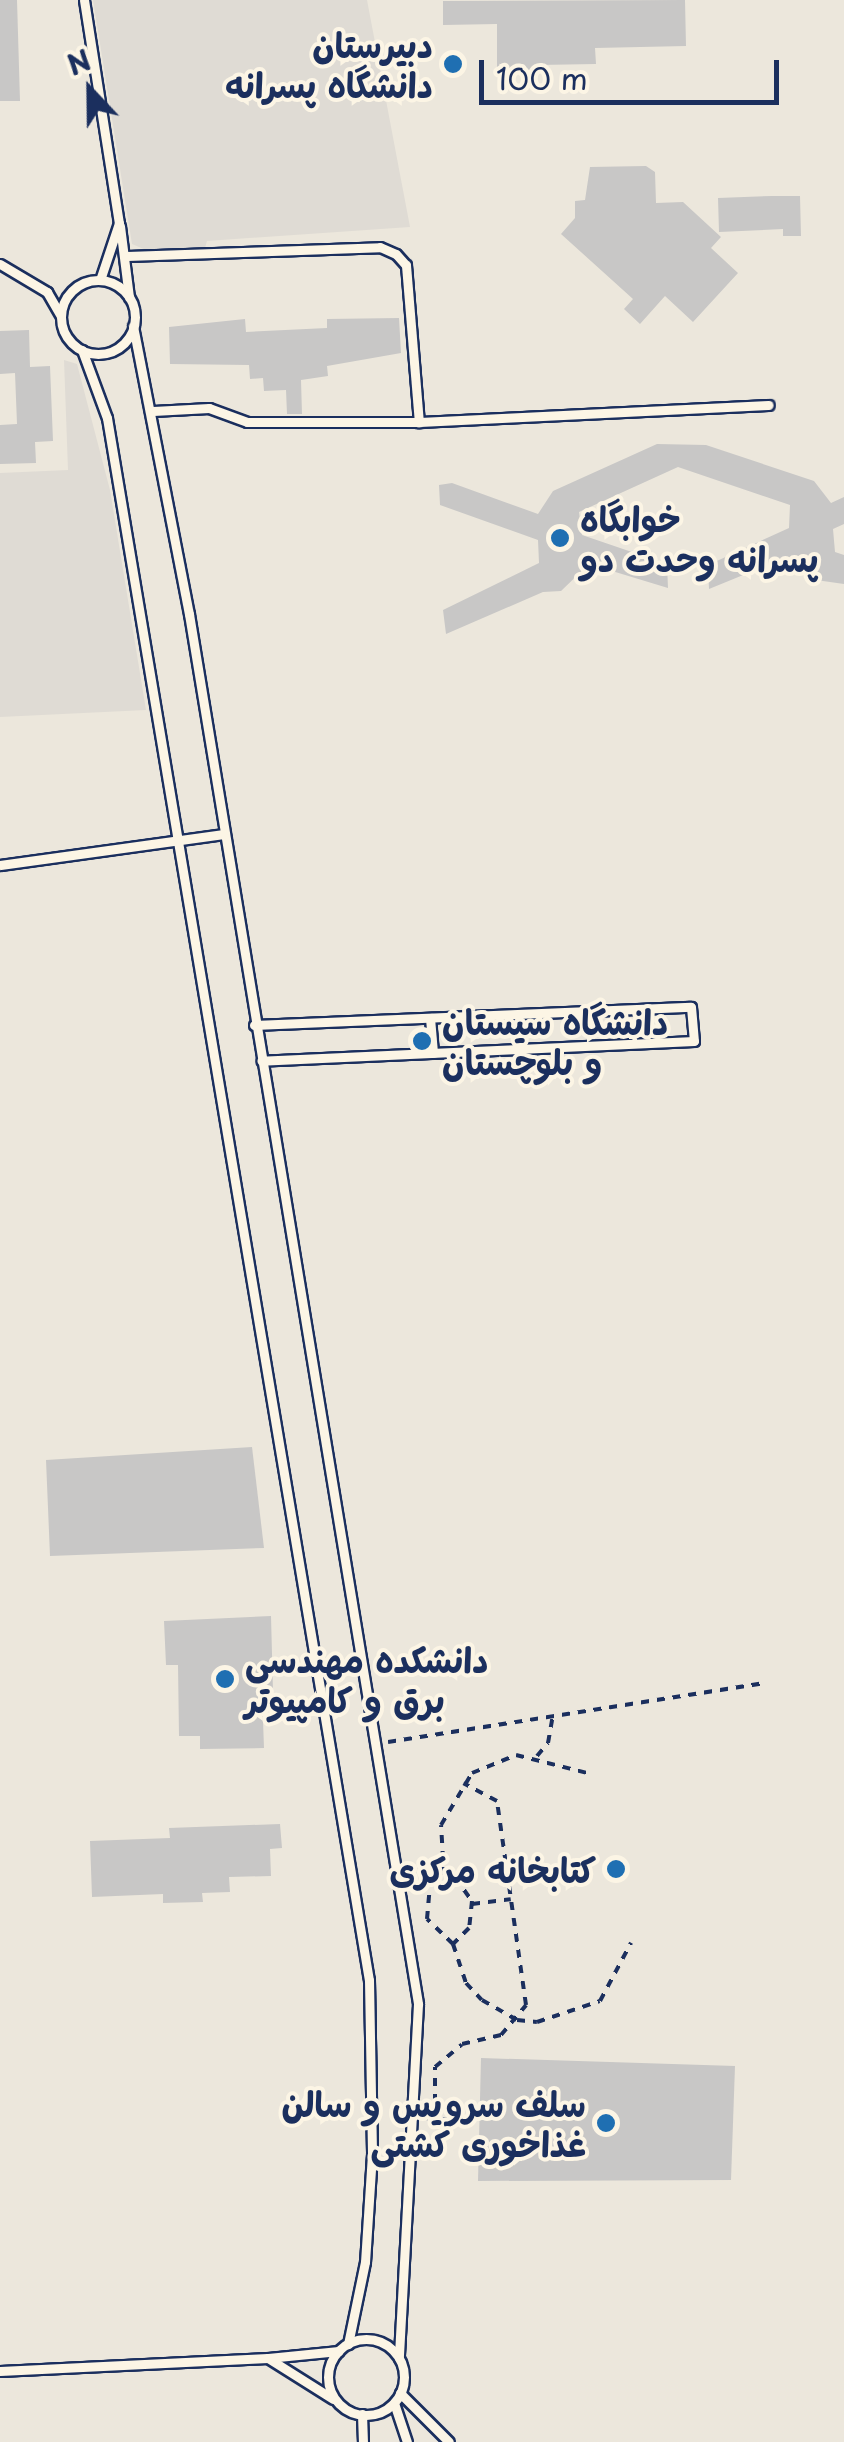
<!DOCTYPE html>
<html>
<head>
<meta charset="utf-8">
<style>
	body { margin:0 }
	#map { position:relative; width:844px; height:2442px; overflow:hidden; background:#fcf5e5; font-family:"Playpen Sans","Playpen Sans Arabic",sans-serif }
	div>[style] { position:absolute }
	.built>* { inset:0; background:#ece7dc }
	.green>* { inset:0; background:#dfdbd4 }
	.building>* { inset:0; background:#c8c7c6 }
	.path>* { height:4px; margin-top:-2px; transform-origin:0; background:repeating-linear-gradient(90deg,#1b2f5e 0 8px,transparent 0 16px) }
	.roads { filter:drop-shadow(2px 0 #1b2f5e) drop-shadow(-2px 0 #1b2f5e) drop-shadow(0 2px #1b2f5e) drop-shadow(0 -2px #1b2f5e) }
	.service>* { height:9px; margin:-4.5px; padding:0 4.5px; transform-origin:4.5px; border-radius:4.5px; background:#fcf5e5 }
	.service>.ring { margin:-4.5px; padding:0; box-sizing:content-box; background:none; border:9px solid #fcf5e5; border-radius:50% }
	.dots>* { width:28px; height:28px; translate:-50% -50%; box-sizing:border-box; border:5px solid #fcf5e5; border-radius:50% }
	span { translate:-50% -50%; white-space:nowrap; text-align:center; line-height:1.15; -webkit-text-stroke:8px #fcf5e5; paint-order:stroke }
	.poi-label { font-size:35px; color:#1b2f5e; font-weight:700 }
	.right { translate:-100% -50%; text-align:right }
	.left { translate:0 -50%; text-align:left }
	.north { position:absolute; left:40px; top:40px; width:100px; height:100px; -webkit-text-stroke:8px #fcf5e5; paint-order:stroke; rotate:338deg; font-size:28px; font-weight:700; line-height:40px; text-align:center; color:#1b2f5e }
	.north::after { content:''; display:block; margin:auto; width:35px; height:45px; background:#1b2f5e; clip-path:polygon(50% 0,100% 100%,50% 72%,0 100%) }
	.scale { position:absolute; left:479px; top:60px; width:300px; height:45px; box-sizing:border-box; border:5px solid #1b2f5e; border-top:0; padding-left:12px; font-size:30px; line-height:35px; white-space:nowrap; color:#1b2f5e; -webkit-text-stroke:8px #fcf5e5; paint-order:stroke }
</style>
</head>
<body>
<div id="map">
	<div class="built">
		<div style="clip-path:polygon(0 0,844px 0,844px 2442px,0 2442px)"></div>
	</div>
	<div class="green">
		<div style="clip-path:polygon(93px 0,367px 0,410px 227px,207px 241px,205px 248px,146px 250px,132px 244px)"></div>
		<div style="clip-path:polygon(64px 360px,77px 364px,110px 490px,146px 710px,0 717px,0 473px,68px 470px)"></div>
	</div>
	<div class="building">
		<div style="clip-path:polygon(0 0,17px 0,20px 101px,0 101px)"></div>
		<div style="clip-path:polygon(685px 0,686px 46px,595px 48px,596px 64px,538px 65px,538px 73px,497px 74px,497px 24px,443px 25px,443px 1px)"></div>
		<div style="clip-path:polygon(646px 166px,655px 172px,656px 203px,683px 202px,721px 237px,711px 248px,738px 273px,693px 322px,665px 296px,640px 324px,624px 309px,633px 299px,561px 234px,575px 218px,575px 201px,585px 200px,590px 167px)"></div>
		<div style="clip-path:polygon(772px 196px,800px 196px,801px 236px,783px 236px,783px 229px,719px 232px,718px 198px)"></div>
		<div style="clip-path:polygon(399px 318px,401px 353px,327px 366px,328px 376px,301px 380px,302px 414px,287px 414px,286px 390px,264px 391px,263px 378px,250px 379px,249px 365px,170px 364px,169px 327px,245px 319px,246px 332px,327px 328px,327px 319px)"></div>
		<div style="clip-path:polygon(29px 330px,30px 367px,50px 366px,53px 441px,35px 442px,36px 463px,0 464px,0 425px,17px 424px,15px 373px,0 374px,0 331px)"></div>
		<div style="clip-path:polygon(657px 444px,706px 445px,814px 481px,831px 503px,844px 497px,844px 524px,833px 529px,835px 552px,844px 555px,844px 584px,809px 579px,785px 558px,709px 589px,708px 565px,789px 528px,790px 505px,678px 467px,579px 512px,582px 535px,667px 564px,668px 588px,589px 564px,561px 591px,543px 592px,446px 634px,443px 610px,539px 563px,538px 540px,440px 505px,439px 485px,452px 483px,538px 514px,553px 491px)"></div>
		<div style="clip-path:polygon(252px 1447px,264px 1548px,50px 1556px,46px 1460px)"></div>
		<div style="clip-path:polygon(271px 1616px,273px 1692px,262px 1693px,264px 1748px,200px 1749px,200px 1736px,179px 1736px,178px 1665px,166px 1665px,164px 1621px)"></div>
		<div style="clip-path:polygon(280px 1824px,282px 1848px,270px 1849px,271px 1876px,229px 1877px,230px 1892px,202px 1893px,203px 1902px,163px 1903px,163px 1894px,92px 1897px,90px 1841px,170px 1838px,169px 1828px)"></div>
		<div style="clip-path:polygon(481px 2058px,735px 2066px,731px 2180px,478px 2181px)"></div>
	</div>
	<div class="path">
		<div style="left:388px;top:1742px;width:381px;rotate:-8.9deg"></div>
		<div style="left:537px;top:1756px;width:17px;rotate:-50deg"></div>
		<div style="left:548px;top:1743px;width:27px;rotate:-80deg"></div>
		<div style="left:444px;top:1875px;width:50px;rotate:-93.4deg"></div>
		<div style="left:441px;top:1825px;width:61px;rotate:-59.2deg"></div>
		<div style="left:472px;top:1773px;width:48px;rotate:-22.2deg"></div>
		<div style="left:516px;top:1755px;width:73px;rotate:14.2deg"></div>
		<div style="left:444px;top:1875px;width:11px;rotate:10deg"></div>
		<div style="left:455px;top:1877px;width:29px;rotate:55deg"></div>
		<div style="left:472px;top:1901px;width:27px;rotate:96deg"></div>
		<div style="left:469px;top:1928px;width:23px;rotate:135deg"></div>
		<div style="left:453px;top:1944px;width:36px;rotate:-136deg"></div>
		<div style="left:427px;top:1919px;width:35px;rotate:-85deg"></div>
		<div style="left:430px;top:1884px;width:17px;rotate:-33deg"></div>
		<div style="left:472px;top:1904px;width:39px;rotate:-7deg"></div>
		<div style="left:453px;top:1944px;width:41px;rotate:71.6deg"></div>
		<div style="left:466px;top:1983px;width:23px;rotate:47deg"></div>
		<div style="left:482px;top:2000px;width:40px;rotate:29.7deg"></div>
		<div style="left:517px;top:2020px;width:20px;rotate:6deg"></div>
		<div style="left:537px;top:2022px;width:66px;rotate:-18.4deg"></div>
		<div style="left:600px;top:2001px;width:66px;rotate:-61.9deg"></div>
		<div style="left:426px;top:2118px;width:35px;rotate:5deg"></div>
		<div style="left:435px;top:2118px;width:51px;rotate:-90deg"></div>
		<div style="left:435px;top:2067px;width:35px;rotate:-40deg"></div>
		<div style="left:462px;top:2044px;width:40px;rotate:-13deg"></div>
		<div style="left:501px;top:2035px;width:39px;rotate:-50deg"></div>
		<div style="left:526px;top:2005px;width:206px;rotate:-98.1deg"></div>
		<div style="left:497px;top:1801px;width:38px;rotate:-152deg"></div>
	</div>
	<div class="roads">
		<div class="service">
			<div style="left:84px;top:0;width:226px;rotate:81.1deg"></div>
			<div style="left:119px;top:223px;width:60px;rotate:108.4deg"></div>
			<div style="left:120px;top:226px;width:72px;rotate:82.8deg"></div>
			<div style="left:127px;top:256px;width:253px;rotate:-2deg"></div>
			<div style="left:380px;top:247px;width:17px;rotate:24deg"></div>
			<div style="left:396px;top:254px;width:15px;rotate:48deg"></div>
			<div style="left:406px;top:265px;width:158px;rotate:85.3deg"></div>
			<div style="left:0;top:264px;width:55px;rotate:30.8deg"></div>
			<div style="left:47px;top:292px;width:28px;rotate:60deg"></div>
			<div class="ring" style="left:61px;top:280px;width:65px;height:65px"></div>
			<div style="left:133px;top:326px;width:293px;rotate:79deg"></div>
			<div style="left:189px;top:614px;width:1409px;rotate:80.64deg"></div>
			<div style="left:418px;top:2004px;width:354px;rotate:93.1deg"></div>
			<div style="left:82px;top:350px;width:72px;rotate:69.8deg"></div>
			<div style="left:107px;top:418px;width:1584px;rotate:80.48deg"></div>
			<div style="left:369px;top:1980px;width:174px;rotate:89deg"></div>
			<div style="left:372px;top:2154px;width:108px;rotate:93.7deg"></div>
			<div style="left:365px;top:2262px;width:84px;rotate:101.7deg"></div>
			<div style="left:153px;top:411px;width:56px;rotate:-3.1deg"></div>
			<div style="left:209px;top:408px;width:40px;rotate:20.2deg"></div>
			<div style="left:247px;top:422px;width:172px"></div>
			<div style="left:419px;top:422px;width:350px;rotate:-2.8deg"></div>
			<div style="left:0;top:865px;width:225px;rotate:-7.9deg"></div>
			<div style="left:430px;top:1018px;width:35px;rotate:85deg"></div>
			<div style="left:254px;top:1025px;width:437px;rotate:-2.4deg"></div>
			<div style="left:691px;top:1007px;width:34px;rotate:85deg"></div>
			<div style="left:694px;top:1041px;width:433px;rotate:177.4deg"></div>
			<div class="ring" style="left:328px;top:2339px;width:67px;height:67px"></div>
			<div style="left:0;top:2371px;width:268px;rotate:-2.8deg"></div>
			<div style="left:400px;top:2393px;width:69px;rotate:45deg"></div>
			<div style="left:333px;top:2399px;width:77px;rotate:-147.8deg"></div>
			<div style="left:268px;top:2358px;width:71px;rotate:-5.6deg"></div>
			<div style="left:394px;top:2403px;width:41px;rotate:71.6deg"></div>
			<div style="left:362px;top:2414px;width:28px;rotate:88deg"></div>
		</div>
	</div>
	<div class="dots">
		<div style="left:453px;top:64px;background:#1f6fb2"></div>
		<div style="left:560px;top:538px;background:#1f6fb2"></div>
		<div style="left:422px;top:1041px;background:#1f6fb2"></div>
		<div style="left:225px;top:1679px;background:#1f6fb2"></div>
		<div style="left:616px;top:1869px;background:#1f6fb2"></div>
		<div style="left:606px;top:2123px;background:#1f6fb2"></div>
	</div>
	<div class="poi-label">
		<span class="right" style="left:433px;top:64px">دبیرستان<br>دانشگاه پسرانه</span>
		<span class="left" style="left:580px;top:538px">خوابگاه<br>پسرانه وحدت دو</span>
		<span class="left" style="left:442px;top:1041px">دانشگاه سیستان<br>و بلوچستان</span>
		<span class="left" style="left:245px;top:1679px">دانشکده مهندسی<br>برق و کامپیوتر</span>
		<span class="right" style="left:596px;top:1869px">کتابخانه مرکزی</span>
		<span class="right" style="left:586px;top:2123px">سلف سرویس و سالن<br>غذاخوری کشتی</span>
	</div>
	<div class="north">N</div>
	<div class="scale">100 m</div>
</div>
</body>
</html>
